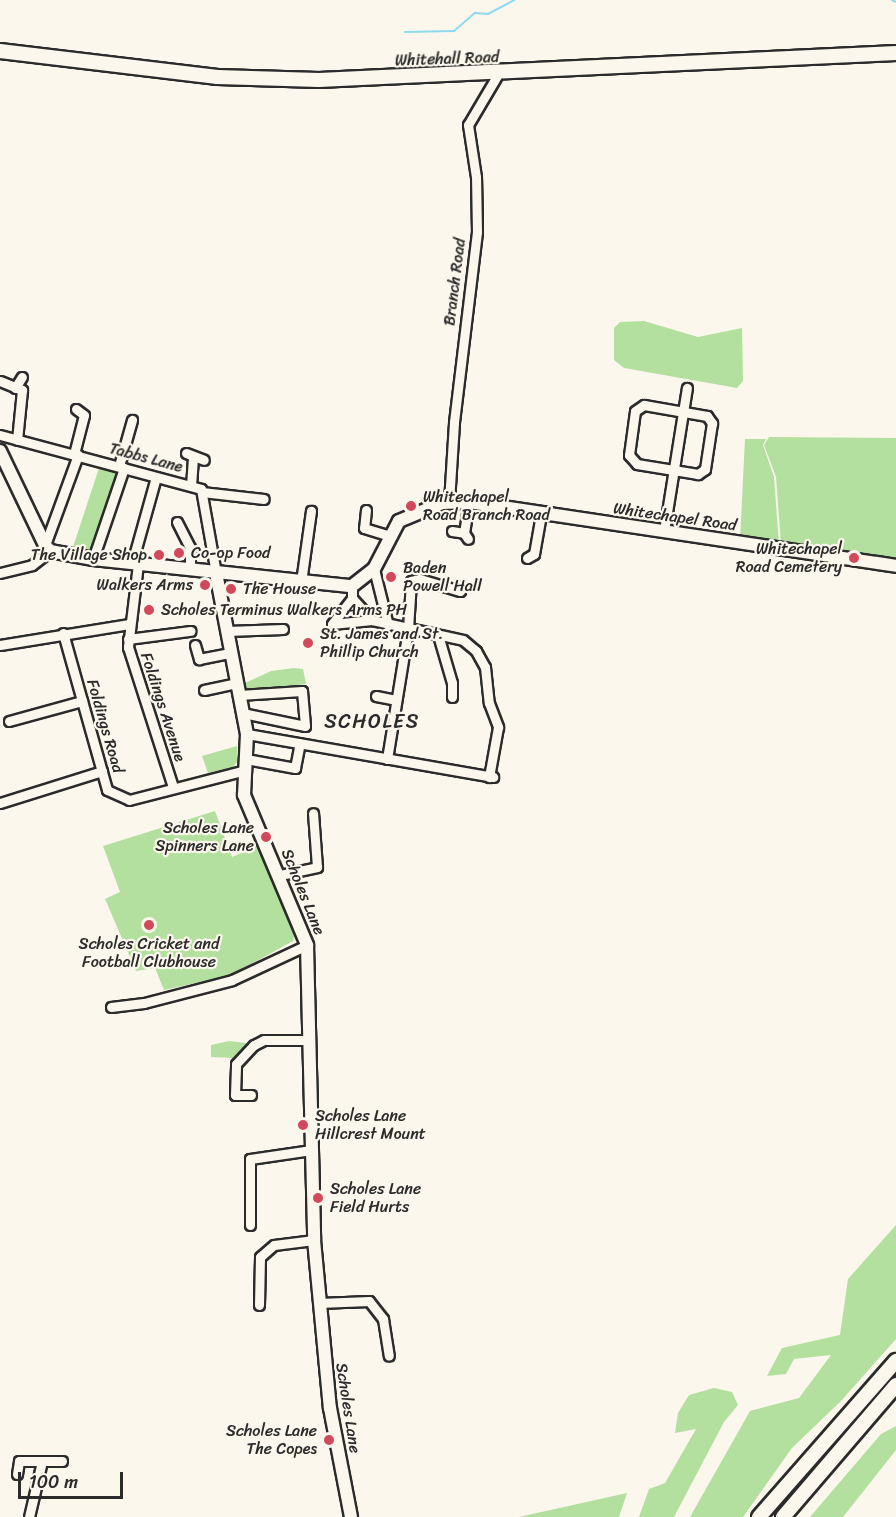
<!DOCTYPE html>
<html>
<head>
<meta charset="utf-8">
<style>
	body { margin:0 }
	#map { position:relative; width:896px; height:1517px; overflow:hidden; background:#fbf7ec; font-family:Sriracha,sans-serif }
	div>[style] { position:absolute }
	.green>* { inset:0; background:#b3e09f }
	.stream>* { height:2px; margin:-1px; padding:0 1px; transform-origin:1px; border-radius:1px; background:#8fdaf0 }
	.roads { filter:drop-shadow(2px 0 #2b2b2b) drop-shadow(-2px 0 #2b2b2b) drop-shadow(0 2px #2b2b2b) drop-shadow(0 -2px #2b2b2b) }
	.minor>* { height:9px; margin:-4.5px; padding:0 4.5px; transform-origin:4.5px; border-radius:4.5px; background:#fbf7ec }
	.major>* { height:12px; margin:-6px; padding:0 6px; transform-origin:6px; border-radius:6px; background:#fbf7ec }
	.highway>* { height:14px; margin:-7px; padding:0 7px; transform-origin:7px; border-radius:7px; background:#fbf7ec }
	.dots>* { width:16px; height:16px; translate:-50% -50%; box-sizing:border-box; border:3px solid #fbf7ec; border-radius:50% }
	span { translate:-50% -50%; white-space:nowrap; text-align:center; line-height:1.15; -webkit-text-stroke:4.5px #fbf7ec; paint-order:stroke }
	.street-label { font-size:16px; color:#2b2b2b }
	.poi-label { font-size:16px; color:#2b2b2b }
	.left { translate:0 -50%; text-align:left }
	.right { translate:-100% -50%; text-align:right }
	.quarter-label { font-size:20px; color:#2b2b2b; letter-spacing:1.5px }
	.scale { position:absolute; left:18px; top:1472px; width:105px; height:27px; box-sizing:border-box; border:3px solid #2b2b2b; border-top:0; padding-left:8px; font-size:18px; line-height:21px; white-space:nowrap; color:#2b2b2b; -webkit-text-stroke:4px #fbf7ec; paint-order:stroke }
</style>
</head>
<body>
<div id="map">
	<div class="green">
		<div style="clip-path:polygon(644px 321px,698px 337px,742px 328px,743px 381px,737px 388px,624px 368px,614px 360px,614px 328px,620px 322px)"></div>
		<div style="clip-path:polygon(769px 437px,896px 438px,896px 561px,781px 545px,776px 477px,764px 445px)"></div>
		<div style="clip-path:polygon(745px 439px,766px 439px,763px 445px,774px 477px,779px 544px,740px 540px)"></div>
		<div style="clip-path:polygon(99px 468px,118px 471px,92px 553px,72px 550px)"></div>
		<div style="clip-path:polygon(294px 668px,303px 669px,306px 684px,247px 691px,243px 684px,271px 671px)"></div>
		<div style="clip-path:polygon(237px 746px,238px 761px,233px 767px,208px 773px,202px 756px)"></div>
		<div style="clip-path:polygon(215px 811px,232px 857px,259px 845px,295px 932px,293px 941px,231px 975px,164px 990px,155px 968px,136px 971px,105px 899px,120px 892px,103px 846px)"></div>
		<div style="clip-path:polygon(229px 1041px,247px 1043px,234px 1058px,211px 1057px,211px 1045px)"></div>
		<div style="clip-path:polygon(896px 1225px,896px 1339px,841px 1401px,792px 1448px,743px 1517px,690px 1517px,750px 1411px,799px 1398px,831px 1355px,794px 1359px,786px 1374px,767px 1376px,782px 1348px,840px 1335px,848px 1279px)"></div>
		<div style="clip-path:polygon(714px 1388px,732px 1392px,738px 1405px,724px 1422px,674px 1517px,639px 1517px,649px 1489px,665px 1483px,696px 1429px,675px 1433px,678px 1413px,689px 1395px)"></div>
		<div style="clip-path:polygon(896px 1426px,896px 1450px,843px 1517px,810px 1517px,881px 1434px)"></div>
		<div style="clip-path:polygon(627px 1493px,619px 1517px,519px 1517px)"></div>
	</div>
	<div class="stream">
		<div style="left:892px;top:0;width:4px;rotate:27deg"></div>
		<div style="left:405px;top:32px;width:49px;rotate:-1.2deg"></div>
		<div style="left:454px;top:31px;width:28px;rotate:-41deg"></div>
		<div style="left:475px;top:13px;width:13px;rotate:4deg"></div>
		<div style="left:488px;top:14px;width:30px;rotate:-28deg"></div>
	</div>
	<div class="roads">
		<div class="minor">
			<div style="left:0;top:381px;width:24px;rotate:22deg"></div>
			<div style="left:22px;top:390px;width:50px;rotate:95.7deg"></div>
			<div style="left:15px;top:388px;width:13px;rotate:-58deg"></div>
			<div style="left:644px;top:405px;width:64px;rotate:9.9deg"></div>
			<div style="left:707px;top:416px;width:9px;rotate:54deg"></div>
			<div style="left:712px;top:423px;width:47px;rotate:98.7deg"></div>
			<div style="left:705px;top:469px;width:9px;rotate:144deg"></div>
			<div style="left:698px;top:474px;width:62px;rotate:-170.7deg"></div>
			<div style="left:637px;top:464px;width:12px;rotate:-132deg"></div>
			<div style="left:629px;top:455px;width:44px;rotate:-82.2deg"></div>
			<div style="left:635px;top:411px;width:11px;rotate:-34deg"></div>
			<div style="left:0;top:435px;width:208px;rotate:15deg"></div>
			<div style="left:201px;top:489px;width:85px;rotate:79.9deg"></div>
			<div style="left:186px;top:453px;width:19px;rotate:21deg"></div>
			<div style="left:74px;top:454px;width:40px;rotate:-75.6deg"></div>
			<div style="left:84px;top:415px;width:10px;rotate:-143deg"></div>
			<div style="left:119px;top:466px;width:48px;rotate:-74.2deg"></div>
			<div style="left:191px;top:486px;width:28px;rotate:-86deg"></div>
			<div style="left:202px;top:492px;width:62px;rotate:6.4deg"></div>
			<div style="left:449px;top:502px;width:80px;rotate:-86.4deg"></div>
			<div style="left:454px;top:422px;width:191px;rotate:-83.1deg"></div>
			<div style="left:477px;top:232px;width:55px;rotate:-91deg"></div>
			<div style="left:476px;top:177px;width:53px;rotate:-98.7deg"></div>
			<div style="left:468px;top:125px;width:59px;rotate:-59.5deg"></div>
			<div style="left:366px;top:510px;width:18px;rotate:96deg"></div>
			<div style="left:364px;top:528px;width:27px;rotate:17deg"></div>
			<div style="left:177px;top:522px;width:29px;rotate:63deg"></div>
			<div style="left:190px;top:548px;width:22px;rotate:90deg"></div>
			<div style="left:452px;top:531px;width:12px;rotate:9deg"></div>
			<div style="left:464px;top:533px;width:7px;rotate:56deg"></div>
			<div style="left:664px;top:531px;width:145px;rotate:-80.9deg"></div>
			<div style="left:464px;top:533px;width:31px;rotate:-81deg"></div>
			<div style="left:45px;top:545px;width:96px;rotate:-69.9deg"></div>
			<div style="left:527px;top:558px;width:8px;rotate:-30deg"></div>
			<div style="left:534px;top:554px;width:40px;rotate:-80deg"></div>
			<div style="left:93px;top:559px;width:96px;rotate:-71.2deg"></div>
			<div style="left:132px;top:563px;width:89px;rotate:-74.4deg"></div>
			<div style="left:138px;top:564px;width:84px;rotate:96.9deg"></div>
			<div style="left:128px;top:647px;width:147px;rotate:72.2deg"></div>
			<div style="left:374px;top:569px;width:58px;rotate:76deg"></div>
			<div style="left:0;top:573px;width:33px;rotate:-14deg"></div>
			<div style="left:32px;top:565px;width:23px;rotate:-38deg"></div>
			<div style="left:301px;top:582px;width:72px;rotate:-82deg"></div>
			<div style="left:352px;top:586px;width:12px;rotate:90deg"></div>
			<div style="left:352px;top:598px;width:30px;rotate:48deg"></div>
			<div style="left:332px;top:624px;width:40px;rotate:-5.7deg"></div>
			<div style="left:372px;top:620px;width:93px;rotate:12.4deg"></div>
			<div style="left:463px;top:640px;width:17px;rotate:40deg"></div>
			<div style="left:476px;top:651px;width:18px;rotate:61deg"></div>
			<div style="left:485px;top:667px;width:36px;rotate:84deg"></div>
			<div style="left:489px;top:703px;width:26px;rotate:69deg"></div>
			<div style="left:498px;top:727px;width:51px;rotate:100.2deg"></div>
			<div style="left:332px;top:624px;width:33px;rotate:-52deg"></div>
			<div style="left:227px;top:631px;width:56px;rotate:-2deg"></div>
			<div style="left:63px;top:633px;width:163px;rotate:74.3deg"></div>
			<div style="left:107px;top:790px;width:24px;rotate:24deg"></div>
			<div style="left:129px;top:800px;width:121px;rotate:-14.4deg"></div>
			<div style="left:438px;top:635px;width:50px;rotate:73.7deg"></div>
			<div style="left:452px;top:683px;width:14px;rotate:90deg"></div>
			<div style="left:128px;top:639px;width:63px;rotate:-7.4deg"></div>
			<div style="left:0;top:645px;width:131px;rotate:-9.2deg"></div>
			<div style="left:195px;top:645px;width:15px;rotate:74deg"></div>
			<div style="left:199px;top:659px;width:33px;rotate:-11deg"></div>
			<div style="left:204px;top:690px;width:34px;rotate:-12deg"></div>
			<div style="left:239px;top:695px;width:63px;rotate:-3.6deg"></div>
			<div style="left:302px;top:691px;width:35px;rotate:85deg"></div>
			<div style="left:305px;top:726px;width:63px;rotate:-168.2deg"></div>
			<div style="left:376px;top:696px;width:20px;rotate:11deg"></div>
			<div style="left:9px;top:721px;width:76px;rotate:-15.3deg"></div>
			<div style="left:247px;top:734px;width:250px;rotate:9.9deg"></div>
			<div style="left:246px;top:759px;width:50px;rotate:10.4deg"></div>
			<div style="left:295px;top:768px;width:25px;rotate:-79deg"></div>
			<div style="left:387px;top:759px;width:132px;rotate:-80.8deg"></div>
			<div style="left:408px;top:629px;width:48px;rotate:-86.4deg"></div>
			<div style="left:411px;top:581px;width:9px;rotate:-13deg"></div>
			<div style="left:420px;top:579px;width:42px;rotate:16.7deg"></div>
			<div style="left:0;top:803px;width:107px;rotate:-17.4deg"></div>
			<div style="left:280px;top:875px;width:38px;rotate:-12deg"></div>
			<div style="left:317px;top:867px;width:54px;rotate:-94.2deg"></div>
			<div style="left:111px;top:1007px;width:33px;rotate:-7deg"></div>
			<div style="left:144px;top:1003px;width:91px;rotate:-14.6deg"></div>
			<div style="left:232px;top:980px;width:83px;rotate:-25deg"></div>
			<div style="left:251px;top:1095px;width:16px;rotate:180deg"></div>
			<div style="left:235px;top:1095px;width:31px;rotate:-88deg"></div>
			<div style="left:236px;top:1064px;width:26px;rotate:-47deg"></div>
			<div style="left:254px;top:1045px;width:11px;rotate:-27deg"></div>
			<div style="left:264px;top:1040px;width:44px"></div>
			<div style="left:250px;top:1225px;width:66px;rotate:-90deg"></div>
			<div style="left:250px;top:1159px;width:62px;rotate:-8.4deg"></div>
			<div style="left:319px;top:1303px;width:50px;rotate:-2.3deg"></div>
			<div style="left:369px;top:1301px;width:23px;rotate:52deg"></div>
			<div style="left:383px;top:1319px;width:37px;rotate:81deg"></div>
			<div style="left:259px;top:1305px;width:48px;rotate:-88.8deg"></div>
			<div style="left:260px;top:1257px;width:18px;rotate:-41deg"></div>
			<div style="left:274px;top:1245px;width:40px;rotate:-7.1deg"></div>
			<div style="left:17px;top:1474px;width:13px;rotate:-81deg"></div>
			<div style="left:19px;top:1461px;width:43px"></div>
			<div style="left:29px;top:1517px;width:57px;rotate:-76.9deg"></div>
		</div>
		<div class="major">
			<div style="left:0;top:451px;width:104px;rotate:64.4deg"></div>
			<div style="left:45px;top:545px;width:8px;rotate:50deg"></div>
			<div style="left:50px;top:551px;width:44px;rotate:10.5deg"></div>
			<div style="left:93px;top:559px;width:260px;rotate:6deg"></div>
			<div style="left:352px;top:586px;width:28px;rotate:-38deg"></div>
			<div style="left:374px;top:569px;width:54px;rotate:-62.5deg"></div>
			<div style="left:399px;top:521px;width:47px;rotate:-22.7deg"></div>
			<div style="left:442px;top:503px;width:27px;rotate:-2deg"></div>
			<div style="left:469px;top:502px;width:432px;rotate:8.5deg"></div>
			<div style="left:216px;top:573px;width:164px;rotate:79.1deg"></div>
			<div style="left:247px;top:734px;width:61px;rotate:92.8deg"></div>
			<div style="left:244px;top:795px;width:163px;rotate:67.2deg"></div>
			<div style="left:307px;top:945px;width:295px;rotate:88.6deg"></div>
			<div style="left:314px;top:1240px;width:169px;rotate:84.6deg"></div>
			<div style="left:330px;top:1408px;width:111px;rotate:79.1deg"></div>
		</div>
		<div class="highway">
			<div style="left:0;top:51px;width:219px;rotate:6.8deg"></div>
			<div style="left:217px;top:77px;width:102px;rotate:1.7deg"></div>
			<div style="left:319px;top:80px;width:578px;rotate:-2.68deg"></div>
			<div style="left:759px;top:1517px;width:208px;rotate:-48.7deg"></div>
			<div style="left:783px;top:1517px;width:174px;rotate:-49.4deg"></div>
		</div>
	</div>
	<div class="dots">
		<div style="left:411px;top:506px;background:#d1495b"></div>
		<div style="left:179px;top:553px;background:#d1495b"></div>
		<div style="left:159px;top:555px;background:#d1495b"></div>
		<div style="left:854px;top:558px;background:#d1495b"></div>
		<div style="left:391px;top:577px;background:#d1495b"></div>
		<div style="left:205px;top:585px;background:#d1495b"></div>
		<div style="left:231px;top:589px;background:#d1495b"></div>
		<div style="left:149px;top:610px;background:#d1495b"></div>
		<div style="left:308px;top:643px;background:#d1495b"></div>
		<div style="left:266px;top:837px;background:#d1495b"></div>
		<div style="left:149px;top:925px;background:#d1495b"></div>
		<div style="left:303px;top:1125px;background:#d1495b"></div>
		<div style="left:318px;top:1198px;background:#d1495b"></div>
		<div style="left:329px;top:1440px;background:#d1495b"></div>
	</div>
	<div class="street-label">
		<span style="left:447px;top:59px;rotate:-2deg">Whitehall Road</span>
		<span style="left:455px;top:282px;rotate:-83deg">Branch Road</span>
		<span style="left:146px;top:458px;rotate:15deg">Tabbs Lane</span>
		<span style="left:675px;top:517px;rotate:8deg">Whitechapel Road</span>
		<span style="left:163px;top:707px;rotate:72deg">Foldings Avenue</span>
		<span style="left:105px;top:726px;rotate:74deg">Foldings Road</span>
		<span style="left:303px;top:892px;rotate:68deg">Scholes Lane</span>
		<span style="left:348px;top:1408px;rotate:81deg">Scholes Lane</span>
	</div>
	<div class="poi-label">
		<span class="left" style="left:423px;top:506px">Whitechapel<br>Road Branch Road</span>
		<span class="right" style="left:842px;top:558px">Whitechapel<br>Road Cemetery</span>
		<span class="left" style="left:191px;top:553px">Co-op Food</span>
		<span class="right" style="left:147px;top:555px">The Village Shop</span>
		<span class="left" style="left:403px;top:577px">Baden<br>Powell Hall</span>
		<span class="right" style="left:193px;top:585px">Walkers Arms</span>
		<span class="left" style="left:243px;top:589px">The House</span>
		<span class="left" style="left:161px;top:610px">Scholes Terminus Walkers Arms PH</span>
		<span class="left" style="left:320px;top:643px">St. James and St.<br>Phillip Church</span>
		<span class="right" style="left:254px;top:837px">Scholes Lane<br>Spinners Lane</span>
		<span style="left:149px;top:953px">Scholes Cricket and<br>Football Clubhouse</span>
		<span class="left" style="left:315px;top:1125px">Scholes Lane<br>Hillcrest Mount</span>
		<span class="left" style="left:330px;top:1198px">Scholes Lane<br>Field Hurts</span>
		<span class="right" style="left:317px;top:1440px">Scholes Lane<br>The Copes</span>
	</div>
	<div class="quarter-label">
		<span style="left:372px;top:721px">SCHOLES</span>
	</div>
	<div class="scale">100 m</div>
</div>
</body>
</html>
